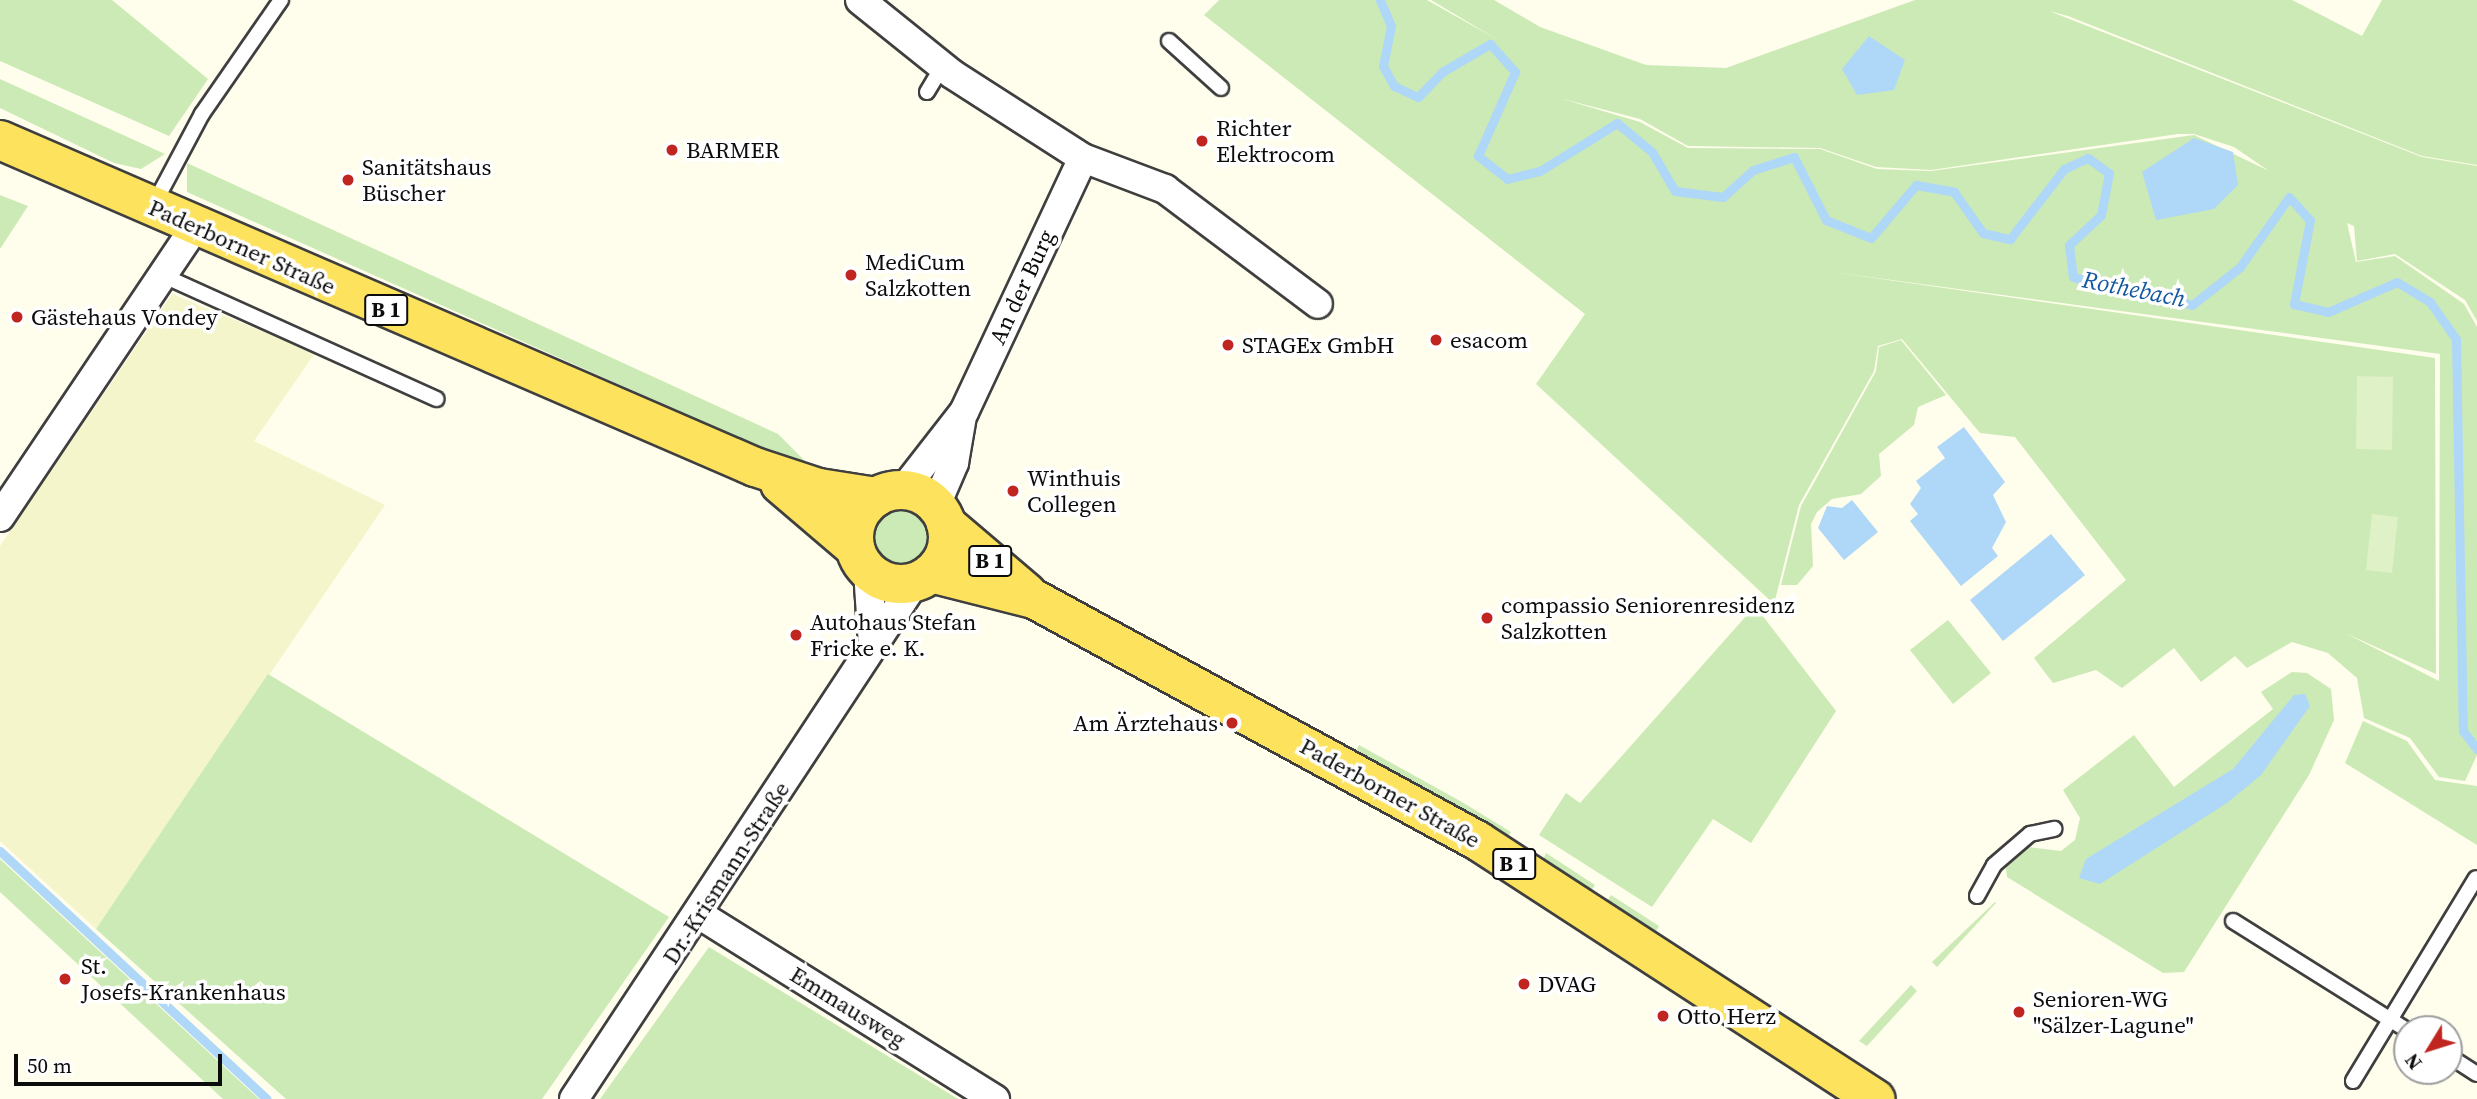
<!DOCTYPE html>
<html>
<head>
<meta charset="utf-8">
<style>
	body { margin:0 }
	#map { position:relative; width:2477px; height:1099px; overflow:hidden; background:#fffdec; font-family:"Source Serif 4",serif }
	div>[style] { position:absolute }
	.farmland>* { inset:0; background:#f5f5cb }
	.green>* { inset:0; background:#cceab5 }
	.round { border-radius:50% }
	.pitch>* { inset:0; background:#dff1c7 }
	.water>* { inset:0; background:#afd7f8 }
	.stream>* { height:9px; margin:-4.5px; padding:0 4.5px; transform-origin:4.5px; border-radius:4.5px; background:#afd7f8 }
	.roads { filter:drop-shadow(2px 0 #3f3f3f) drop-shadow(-2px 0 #3f3f3f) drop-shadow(0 2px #3f3f3f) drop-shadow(0 -2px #3f3f3f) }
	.service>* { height:14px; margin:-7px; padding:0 7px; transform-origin:7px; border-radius:7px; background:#fff }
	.minor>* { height:28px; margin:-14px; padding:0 14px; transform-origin:14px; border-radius:14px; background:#fff }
	.primary>* { height:38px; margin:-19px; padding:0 19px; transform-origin:19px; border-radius:19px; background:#fde25e }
	.primary>.ring { margin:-19px; padding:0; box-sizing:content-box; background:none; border:38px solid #fde25e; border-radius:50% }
	.dots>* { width:19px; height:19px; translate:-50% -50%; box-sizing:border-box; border:4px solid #fff; border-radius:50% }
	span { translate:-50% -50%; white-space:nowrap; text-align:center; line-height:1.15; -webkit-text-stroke:7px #fff; paint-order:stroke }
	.shield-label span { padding:2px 5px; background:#fff; border:2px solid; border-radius:5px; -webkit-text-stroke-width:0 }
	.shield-label { font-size:21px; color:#0c0c0c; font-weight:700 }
	.poi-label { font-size:23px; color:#0c0c0c }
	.left { translate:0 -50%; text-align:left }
	.right { translate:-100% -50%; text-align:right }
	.street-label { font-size:23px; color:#0c0c0c }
	.water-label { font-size:24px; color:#1258a1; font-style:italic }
	.north { position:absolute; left:2393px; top:1015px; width:70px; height:70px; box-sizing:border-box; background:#fff; border:2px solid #9e9e9e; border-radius:50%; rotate:232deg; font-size:19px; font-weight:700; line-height:28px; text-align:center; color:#0c0c0c }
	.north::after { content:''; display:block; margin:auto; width:24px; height:32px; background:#c02520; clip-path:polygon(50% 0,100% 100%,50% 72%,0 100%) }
	.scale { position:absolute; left:14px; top:1054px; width:208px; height:32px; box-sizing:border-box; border:4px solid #0c0c0c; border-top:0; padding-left:9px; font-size:21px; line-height:24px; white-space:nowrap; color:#0c0c0c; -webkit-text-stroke:5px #fff; paint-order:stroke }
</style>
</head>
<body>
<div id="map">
	<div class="farmland">
		<div style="clip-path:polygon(172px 294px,315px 353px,254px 441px,385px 505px,96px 929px,0 841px,0 546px)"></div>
	</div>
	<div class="green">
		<div style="clip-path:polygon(0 0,112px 0,208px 79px,169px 136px,0 61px)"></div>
		<div style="clip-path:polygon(evenodd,1219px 0,1427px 0,1498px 40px,1431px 0,1494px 0,1540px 27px,1646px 65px,1726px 68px,1915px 0,2292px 0,2362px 36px,2382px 0,2477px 0,2477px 165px,2422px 156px,2068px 16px,2049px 11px,2422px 157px,2477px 166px,2477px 321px,2465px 300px,2395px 254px,2357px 261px,2354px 226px,2347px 223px,2356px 262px,2395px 256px,2464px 304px,2477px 327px,2477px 755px,2465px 781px,2439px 777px,2410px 738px,2364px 718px,2357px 678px,2328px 653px,2292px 642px,2247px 668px,2235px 656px,2201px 682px,2174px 648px,2122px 688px,2096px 670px,2053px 683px,2034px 658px,2126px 580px,2015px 437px,1980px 433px,1902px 339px,1878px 346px,1874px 371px,1799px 505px,1774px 604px,1536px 384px,1585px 314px,1204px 15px,1219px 0,1559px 98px,1640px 119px,1688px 146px,1820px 148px,1876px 167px,1931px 170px,2178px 134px,2194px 134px,2234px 147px,2269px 171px,2194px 135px,1931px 171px,1877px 169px,1820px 149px,1688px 148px,1640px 122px,1559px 98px,1219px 0,1825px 271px,2440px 354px,2439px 681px,2345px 633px,2436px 674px,2435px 358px,1825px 271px)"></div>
		<div style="clip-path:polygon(0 79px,165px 154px,141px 169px,114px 163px,0 108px)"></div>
		<div style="clip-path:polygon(187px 163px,778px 434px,816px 472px,187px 192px)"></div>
		<div style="clip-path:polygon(0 195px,28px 206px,0 249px)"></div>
		<div style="clip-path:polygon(1901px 340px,1946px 395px,1918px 407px,1914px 425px,1879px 454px,1881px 476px,1861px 494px,1832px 499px,1817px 512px,1811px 524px,1813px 566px,1797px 585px,1781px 585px,1801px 506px,1876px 371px,1879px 347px)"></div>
		<div class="round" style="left:871px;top:506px;width:60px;height:60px"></div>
		<div style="clip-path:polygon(1755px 606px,1836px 711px,1751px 843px,1713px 819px,1652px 907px,1539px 835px,1566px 793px,1580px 803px)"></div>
		<div style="clip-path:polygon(1948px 620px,1991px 673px,1953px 704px,1910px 650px)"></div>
		<div style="clip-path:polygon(2292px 672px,2307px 673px,2331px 689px,2334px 720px,2309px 775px,2184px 972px,2163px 973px,2007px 877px,2006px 868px,2029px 847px,2061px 851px,2075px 840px,2080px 818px,2063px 790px,2134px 735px,2174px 787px,2273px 709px,2261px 692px)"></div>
		<div style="clip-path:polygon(268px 674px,669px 917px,542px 1099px,286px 1099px,96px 929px)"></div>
		<div style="clip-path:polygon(2363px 721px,2407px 741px,2435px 780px,2477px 786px,2477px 845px,2345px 763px)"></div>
		<div style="clip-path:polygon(1359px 745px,1462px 802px,1511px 832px,1506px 839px,1356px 751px)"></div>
		<div style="clip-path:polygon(1546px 853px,1595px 885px,1591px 891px,1543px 860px)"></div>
		<div style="clip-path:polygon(0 859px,259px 1099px,223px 1099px,0 892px)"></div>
		<div style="clip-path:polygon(1611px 895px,1659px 926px,1655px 933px,1607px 901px)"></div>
		<div style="clip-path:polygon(1995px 902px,1996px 903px,1937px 967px,1932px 962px)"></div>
		<div style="clip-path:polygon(709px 947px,958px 1099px,600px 1099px)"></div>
		<div style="clip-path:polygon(1911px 985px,1917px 991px,1867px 1046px,1859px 1041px)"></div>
	</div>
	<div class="pitch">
		<div style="clip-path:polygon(2357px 376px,2393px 377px,2392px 450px,2356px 449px)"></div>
		<div style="clip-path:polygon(2372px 514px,2398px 517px,2392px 573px,2366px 570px)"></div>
	</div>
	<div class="water">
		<div style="clip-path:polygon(1869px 36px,1905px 60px,1894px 90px,1857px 95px,1842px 69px)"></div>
		<div style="clip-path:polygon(2194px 138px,2233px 152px,2238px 185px,2214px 209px,2156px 220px,2142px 172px)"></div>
		<div style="clip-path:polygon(1964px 427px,2005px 482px,1993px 495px,2006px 522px,1992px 548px,1998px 556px,1961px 586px,1910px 521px,1918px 514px,1910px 504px,1921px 488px,1916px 481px,1945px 458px,1937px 447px)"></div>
		<div style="clip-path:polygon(1852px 500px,1878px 532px,1844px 560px,1818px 528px,1827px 506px,1842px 508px)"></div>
		<div style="clip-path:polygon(2051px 534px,2085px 575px,2003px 641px,1970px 600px)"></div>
		<div style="clip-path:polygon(2305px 694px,2310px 706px,2261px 775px,2227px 803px,2100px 884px,2079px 878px,2086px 859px,2233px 769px,2294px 695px)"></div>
	</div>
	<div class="stream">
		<div style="left:1380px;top:0;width:28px;rotate:67deg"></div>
		<div style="left:1391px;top:26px;width:41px;rotate:101.3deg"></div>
		<div style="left:1383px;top:66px;width:23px;rotate:61deg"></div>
		<div style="left:1394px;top:86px;width:26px;rotate:25deg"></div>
		<div style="left:1418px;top:97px;width:35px;rotate:-46deg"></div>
		<div style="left:1442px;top:72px;width:56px;rotate:-30.3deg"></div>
		<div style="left:1490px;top:44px;width:38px;rotate:48deg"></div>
		<div style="left:1515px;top:72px;width:92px;rotate:113.8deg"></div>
		<div style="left:1478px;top:156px;width:37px;rotate:38deg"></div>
		<div style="left:1507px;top:179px;width:34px;rotate:-14deg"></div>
		<div style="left:1540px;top:171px;width:91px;rotate:-31.9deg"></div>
		<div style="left:1617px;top:123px;width:45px;rotate:39.6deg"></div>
		<div style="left:1652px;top:152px;width:45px;rotate:59.5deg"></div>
		<div style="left:1675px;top:191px;width:48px;rotate:7.1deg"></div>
		<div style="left:1723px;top:197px;width:40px;rotate:-42deg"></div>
		<div style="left:1753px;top:170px;width:43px;rotate:-17.6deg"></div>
		<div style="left:1794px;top:157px;width:71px;rotate:63.1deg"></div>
		<div style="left:1826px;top:220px;width:48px;rotate:21.8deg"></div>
		<div style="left:1871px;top:238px;width:70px;rotate:-49.7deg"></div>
		<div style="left:1916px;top:185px;width:39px;rotate:10deg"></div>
		<div style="left:1954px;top:192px;width:50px;rotate:54.7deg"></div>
		<div style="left:1983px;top:233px;width:28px;rotate:13deg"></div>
		<div style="left:2010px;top:239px;width:88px;rotate:-52.4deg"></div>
		<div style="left:2064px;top:169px;width:26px;rotate:-25deg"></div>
		<div style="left:2088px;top:158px;width:26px;rotate:36deg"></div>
		<div style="left:2109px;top:173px;width:43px;rotate:100.8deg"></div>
		<div style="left:2101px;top:215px;width:44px;rotate:136.8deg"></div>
		<div style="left:2069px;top:245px;width:32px;rotate:83deg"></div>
		<div style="left:2073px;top:277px;width:122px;rotate:13.2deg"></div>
		<div style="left:2192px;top:305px;width:61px;rotate:-38.4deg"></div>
		<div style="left:2240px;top:267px;width:85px;rotate:-55deg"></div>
		<div style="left:2289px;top:197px;width:31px;rotate:48deg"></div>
		<div style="left:2310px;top:220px;width:86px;rotate:100.8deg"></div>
		<div style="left:2294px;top:304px;width:35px;rotate:13deg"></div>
		<div style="left:2328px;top:312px;width:75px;rotate:-23.5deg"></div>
		<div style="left:2397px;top:282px;width:39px;rotate:31deg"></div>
		<div style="left:2430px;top:302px;width:45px;rotate:54.9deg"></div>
		<div style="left:2456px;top:339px;width:392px;rotate:89deg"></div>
		<div style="left:2463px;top:731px;width:23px;rotate:52deg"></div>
		<div style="left:0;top:851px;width:364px;rotate:42.9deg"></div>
	</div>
	<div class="roads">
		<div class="service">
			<div style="left:1169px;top:41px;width:70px;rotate:42.1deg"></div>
			<div style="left:927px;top:92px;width:29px;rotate:-59deg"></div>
			<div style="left:153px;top:206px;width:104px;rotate:-62deg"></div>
			<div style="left:202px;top:114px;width:139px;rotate:-55.3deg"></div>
			<div style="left:164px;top:276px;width:299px;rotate:24.3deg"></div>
			<div style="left:1977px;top:896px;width:35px;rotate:-61deg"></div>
			<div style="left:1994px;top:865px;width:48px;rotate:-40.7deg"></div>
			<div style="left:2030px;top:834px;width:25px;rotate:-12deg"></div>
			<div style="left:2233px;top:921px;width:205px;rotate:32.1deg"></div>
			<div style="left:2449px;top:1056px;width:33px;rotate:33deg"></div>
			<div style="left:2353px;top:1081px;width:237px;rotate:-58.8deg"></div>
		</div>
		<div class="minor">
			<div style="left:860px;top:0;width:118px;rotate:38.8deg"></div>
			<div style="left:952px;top:74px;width:156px;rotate:32.7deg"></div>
			<div style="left:1083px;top:158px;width:88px;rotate:20.7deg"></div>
			<div style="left:1165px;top:189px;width:191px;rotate:36.9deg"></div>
			<div style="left:903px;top:490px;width:99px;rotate:-52deg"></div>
			<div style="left:964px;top:412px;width:280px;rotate:-64.9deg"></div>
			<div style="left:936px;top:505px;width:46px;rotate:-66.8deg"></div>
			<div style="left:954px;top:463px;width:48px;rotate:-80.3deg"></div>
			<div style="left:0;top:517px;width:349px;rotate:-56.1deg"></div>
			<div style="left:868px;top:571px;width:73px;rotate:86.1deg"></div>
			<div style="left:700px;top:915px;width:348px;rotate:32deg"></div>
			<div style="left:574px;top:1099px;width:619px;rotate:-56.59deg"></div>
		</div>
		<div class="primary">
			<div style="left:0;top:140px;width:823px;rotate:23.42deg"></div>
			<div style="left:755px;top:467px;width:67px;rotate:18.2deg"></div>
			<div style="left:819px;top:488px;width:58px;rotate:9deg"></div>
			<div style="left:780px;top:484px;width:99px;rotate:40.5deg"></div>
			<div class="ring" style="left:854px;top:490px;width:56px;height:56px"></div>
			<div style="left:946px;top:524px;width:106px;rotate:40.4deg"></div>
			<div style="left:931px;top:573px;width:106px;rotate:14.2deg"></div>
			<div style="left:1034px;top:599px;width:506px;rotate:28.59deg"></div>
			<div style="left:1478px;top:841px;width:474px;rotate:33deg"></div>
		</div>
	</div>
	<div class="dots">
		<div style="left:1202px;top:141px;background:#c02520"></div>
		<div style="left:672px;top:150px;background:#c02520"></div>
		<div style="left:348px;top:180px;background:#c02520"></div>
		<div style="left:851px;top:275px;background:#c02520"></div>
		<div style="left:17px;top:317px;background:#c02520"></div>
		<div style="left:1436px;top:340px;background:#c02520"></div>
		<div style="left:1228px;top:345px;background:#c02520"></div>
		<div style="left:1013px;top:491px;background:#c02520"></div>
		<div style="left:1487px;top:618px;background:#c02520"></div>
		<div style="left:796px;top:635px;background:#c02520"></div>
		<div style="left:1232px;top:723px;background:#c02520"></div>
		<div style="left:65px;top:979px;background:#c02520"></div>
		<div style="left:1524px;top:984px;background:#c02520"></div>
		<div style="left:2019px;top:1012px;background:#c02520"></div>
		<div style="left:1663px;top:1016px;background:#c02520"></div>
	</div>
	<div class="shield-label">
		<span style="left:386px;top:310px">B 1</span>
		<span style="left:990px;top:561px">B 1</span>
		<span style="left:1514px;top:864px">B 1</span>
	</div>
	<div class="poi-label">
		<span class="left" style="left:1216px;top:141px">Richter<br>Elektrocom</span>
		<span class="left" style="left:686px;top:150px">BARMER</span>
		<span class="left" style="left:362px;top:180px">Sanitätshaus<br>Büscher</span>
		<span class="left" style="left:865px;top:275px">MediCum<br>Salzkotten</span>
		<span class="left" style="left:31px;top:317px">Gästehaus Vondey</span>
		<span class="left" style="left:1450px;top:340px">esacom</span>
		<span class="left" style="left:1242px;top:345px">STAGEx GmbH</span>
		<span class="left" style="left:1027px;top:491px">Winthuis<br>Collegen</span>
		<span class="left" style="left:1501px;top:618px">compassio Seniorenresidenz<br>Salzkotten</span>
		<span class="left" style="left:810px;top:635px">Autohaus Stefan<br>Fricke e. K.</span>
		<span class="right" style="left:1218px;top:723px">Am Ärztehaus</span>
		<span class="left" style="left:81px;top:979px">St.<br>Josefs-Krankenhaus</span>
		<span class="left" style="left:1538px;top:984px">DVAG</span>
		<span class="left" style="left:2033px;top:1012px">Senioren-WG<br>"Sälzer-Lagune"</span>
		<span class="left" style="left:1677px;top:1016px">Otto Herz</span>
	</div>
	<div class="street-label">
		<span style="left:242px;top:247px;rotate:24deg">Paderborner Straße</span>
		<span style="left:1022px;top:287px;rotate:-65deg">An der Burg</span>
		<span style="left:1390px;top:793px;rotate:29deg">Paderborner Straße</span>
		<span style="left:726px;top:873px;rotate:-57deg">Dr.-Krismann-Straße</span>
		<span style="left:848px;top:1007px;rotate:32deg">Emmausweg</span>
	</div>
	<div class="water-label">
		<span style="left:2134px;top:289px;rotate:11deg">Rothebach</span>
	</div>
	<div class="north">N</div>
	<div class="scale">50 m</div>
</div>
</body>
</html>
